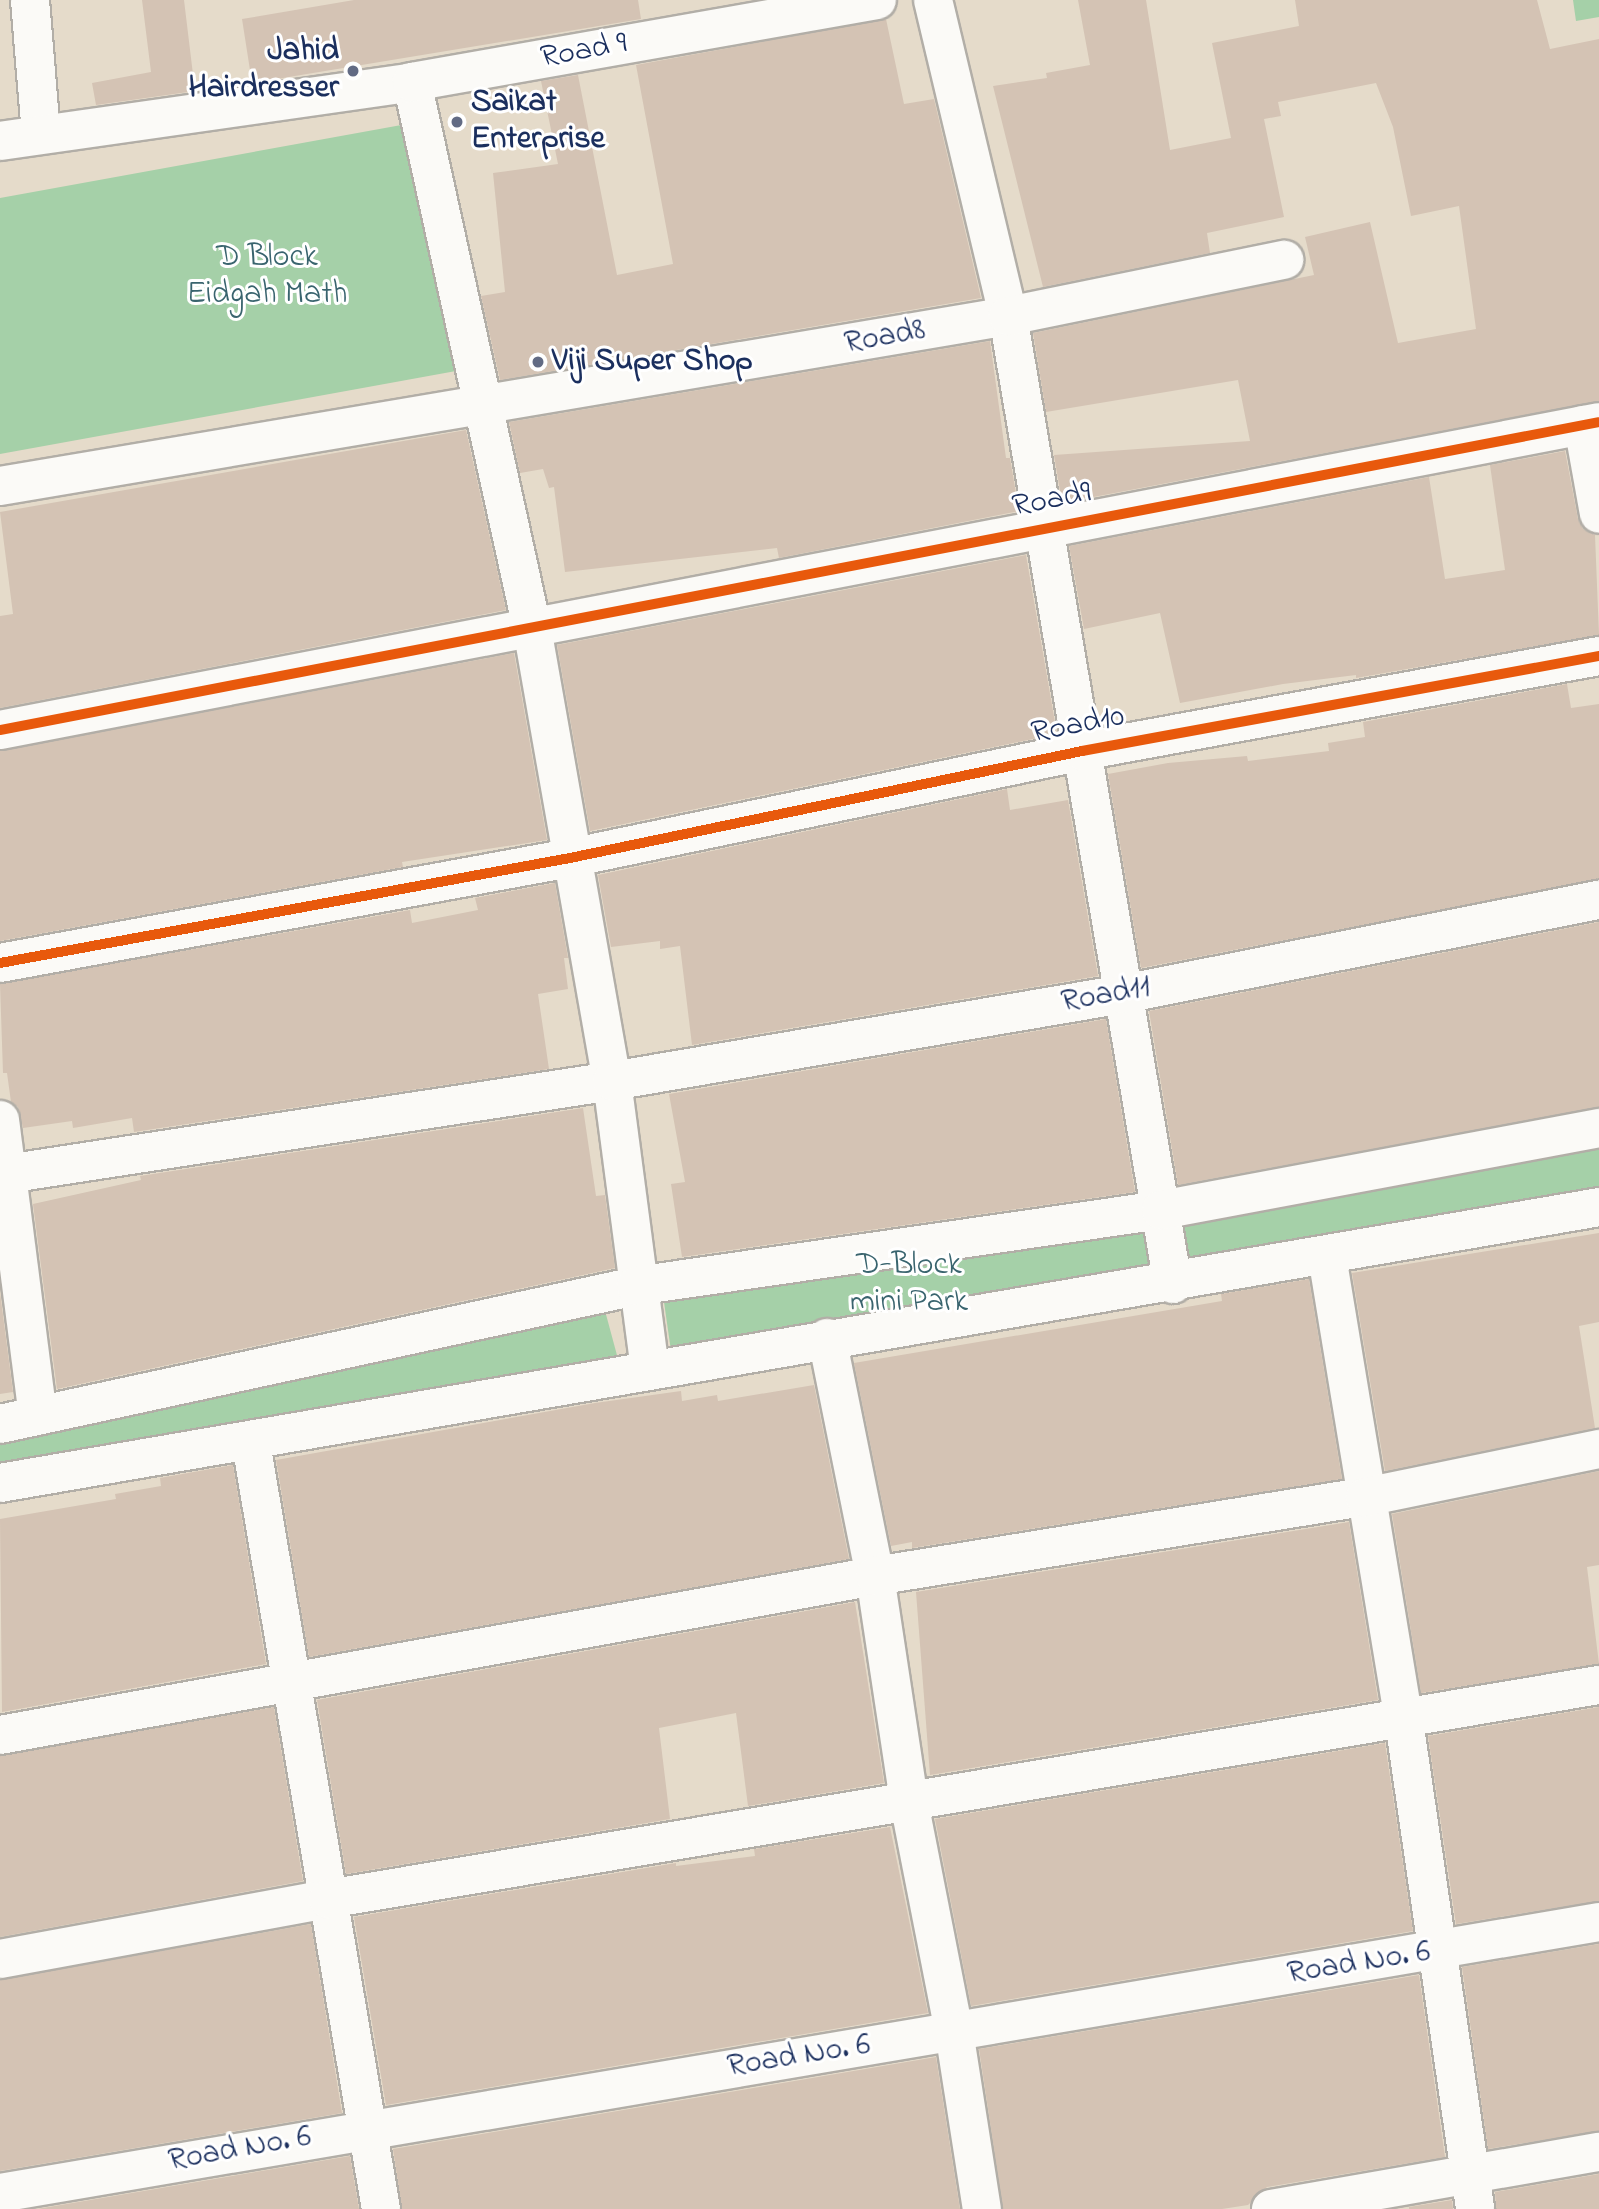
<!DOCTYPE html>
<html>
<head>
<meta charset="utf-8">
<style>
	body { margin:0 }
	#map { position:relative; width:1599px; height:2209px; overflow:hidden; background:#e5dbca; font-family:"Indie Flower",sans-serif }
	div>[style] { position:absolute }
	.green>* { inset:0; background:#a5d0a8 }
	.building>* { inset:0; background:#d4c3b4 }
	.roads { filter:drop-shadow(2px 0 #b2aea7) drop-shadow(-2px 0 #b2aea7) drop-shadow(0 2px #b2aea7) drop-shadow(0 -2px #b2aea7) }
	.minor>* { height:38px; margin:-19px; padding:0 19px; transform-origin:19px; border-radius:19px; background:#fbfaf7 }
	.cycleway>* { height:10px; margin:-5px; padding:0 5px; transform-origin:5px; border-radius:5px; background:#e8590c }
	.dots>* { width:19px; height:19px; translate:-50% -50%; box-sizing:border-box; border:4px solid #fff; border-radius:50% }
	span { translate:-50% -50%; white-space:nowrap; text-align:center; line-height:1.15; -webkit-text-stroke:6px #fff; paint-order:stroke }
	.street-label { font-size:32px; color:#1b2f5e }
	.poi-label { font-size:32px; color:#1b2f5e; font-weight:700 }
	.right { translate:-100% -50%; text-align:right }
	.left { translate:0 -50%; text-align:left }
	.park-label { font-size:32px; color:#39646e }
</style>
</head>
<body>
<div id="map">
	<div class="green">
		<div style="clip-path:polygon(1573px 0,1599px 0,1599px 17px,1576px 21px)"></div>
		<div style="clip-path:polygon(418px 122px,456px 371px,0 454px,0 198px)"></div>
		<div style="clip-path:polygon(1599px 1142px,1599px 1187px,1176px 1259px,1170px 1215px)"></div>
		<div style="clip-path:polygon(1146px 1212px,1155px 1276px,672px 1358px,663px 1295px)"></div>
		<div style="clip-path:polygon(604px 1307px,618px 1359px,0 1467px,0 1440px)"></div>
	</div>
	<div class="building">
		<div style="clip-path:polygon(142px 0,184px 0,195px 91px,96px 105px,92px 83px,151px 72px)"></div>
		<div style="clip-path:polygon(354px 0,638px 0,641px 19px,252px 83px,242px 19px)"></div>
		<div style="clip-path:polygon(1078px 0,1146px 0,1170px 150px,1231px 138px,1212px 43px,1299px 26px,1295px 0,1537px 0,1550px 49px,1599px 39px,1599px 401px,1062px 503px,1054px 455px,1250px 441px,1238px 380px,1046px 412px,1033px 333px,1314px 275px,1305px 237px,1370px 222px,1398px 343px,1476px 329px,1459px 206px,1411px 216px,1393px 127px,1376px 83px,1278px 102px,1281px 116px,1264px 119px,1284px 217px,1207px 233px,1210px 253px,1043px 287px,993px 86px,1047px 78px,1046px 73px,1090px 65px)"></div>
		<div style="clip-path:polygon(886px 19px,904px 104px,934px 99px,981px 298px,500px 380px,481px 296px,505px 292px,493px 173px,558px 164px,541px 81px,578px 75px,617px 275px,673px 264px,636px 65px)"></div>
		<div style="clip-path:polygon(990px 341px,1006px 458px,1010px 458px,1019px 511px,779px 558px,777px 548px,565px 572px,554px 487px,549px 488px,543px 469px,520px 473px,509px 422px)"></div>
		<div style="clip-path:polygon(466px 430px,506px 610px,0 708px,0 616px,13px 614px,0 512px)"></div>
		<div style="clip-path:polygon(1565px 451px,1578px 519px,1583px 529px,1595px 535px,1599px 635px,1356px 678px,1356px 675px,1283px 684px,1180px 703px,1160px 613px,1084px 629px,1069px 546px,1429px 477px,1445px 579px,1505px 570px,1490px 465px)"></div>
		<div style="clip-path:polygon(1026px 555px,1057px 734px,590px 831px,557px 645px)"></div>
		<div style="clip-path:polygon(514px 653px,547px 840px,402px 862px,403px 867px,0 941px,0 751px)"></div>
		<div style="clip-path:polygon(1567px 684px,1571px 708px,1599px 704px,1599px 879px,1141px 968px,1108px 774px,1168px 763px,1247px 756px,1248px 761px,1329px 751px,1328px 743px,1365px 737px,1363px 722px)"></div>
		<div style="clip-path:polygon(1007px 789px,1010px 810px,1068px 800px,1098px 976px,692px 1045px,680px 946px,660px 949px,660px 941px,611px 947px,598px 875px)"></div>
		<div style="clip-path:polygon(555px 883px,568px 958px,564px 958px,568px 989px,538px 994px,549px 1069px,134px 1132px,132px 1118px,73px 1128px,72px 1121px,23px 1128px,18px 1107px,11px 1102px,7px 1073px,3px 1073px,0 984px,410px 910px,412px 923px,478px 910px,475px 898px)"></div>
		<div style="clip-path:polygon(1599px 922px,1599px 1107px,1178px 1185px,1149px 1011px)"></div>
		<div style="clip-path:polygon(1106px 1019px,1135px 1192px,682px 1257px,671px 1184px,685px 1182px,669px 1094px)"></div>
		<div style="clip-path:polygon(583px 1108px,596px 1196px,605px 1195px,615px 1268px,57px 1389px,33px 1204px,141px 1180px,140px 1176px)"></div>
		<div style="clip-path:polygon(1599px 1233px,1599px 1322px,1579px 1326px,1595px 1428px,1385px 1471px,1352px 1273px)"></div>
		<div style="clip-path:polygon(1309px 1279px,1342px 1479px,912px 1548px,912px 1542px,891px 1546px,854px 1363px,1222px 1301px,1221px 1294px)"></div>
		<div style="clip-path:polygon(0 1292px,13px 1392px,0 1394px)"></div>
		<div style="clip-path:polygon(814px 1385px,849px 1559px,309px 1657px,276px 1460px,595px 1403px,681px 1391px,682px 1401px,717px 1395px,718px 1401px)"></div>
		<div style="clip-path:polygon(233px 1465px,266px 1664px,2px 1712px,0 1519px,116px 1499px,115px 1494px,161px 1486px,160px 1478px)"></div>
		<div style="clip-path:polygon(1599px 1471px,1599px 1565px,1587px 1567px,1599px 1664px,1421px 1693px,1392px 1514px)"></div>
		<div style="clip-path:polygon(1349px 1522px,1378px 1700px,930px 1775px,916px 1592px)"></div>
		<div style="clip-path:polygon(855px 1602px,884px 1783px,748px 1806px,736px 1713px,659px 1728px,670px 1819px,346px 1874px,317px 1700px)"></div>
		<div style="clip-path:polygon(274px 1707px,303px 1881px,0 1937px,0 1756px)"></div>
		<div style="clip-path:polygon(1599px 1707px,1599px 1901px,1456px 1924px,1428px 1736px)"></div>
		<div style="clip-path:polygon(1385px 1743px,1413px 1931px,971px 2006px,935px 1819px)"></div>
		<div style="clip-path:polygon(890px 1827px,928px 2013px,386px 2105px,354px 1917px,676px 1863px,676px 1866px,755px 1856px,754px 1849px)"></div>
		<div style="clip-path:polygon(311px 1924px,342px 2113px,0 2171px,0 1980px)"></div>
		<div style="clip-path:polygon(1599px 1944px,1599px 2131px,1488px 2149px,1462px 1967px)"></div>
		<div style="clip-path:polygon(1419px 1975px,1445px 2157px,1267px 2187px,1248px 2205px,1222px 2209px,1003px 2209px,979px 2049px)"></div>
		<div style="clip-path:polygon(936px 2057px,960px 2209px,402px 2209px,393px 2149px)"></div>
		<div style="clip-path:polygon(350px 2156px,359px 2209px,37px 2209px)"></div>
		<div style="clip-path:polygon(1599px 2174px,1599px 2209px,1496px 2209px,1495px 2192px)"></div>
		<div style="clip-path:polygon(1452px 2200px,1453px 2209px,1409px 2209px,1409px 2207px)"></div>
	</div>
	<div class="roads">
		<div class="minor">
			<div style="left:30px;top:0;width:135px;rotate:85.3deg"></div>
			<div style="left:933px;top:0;width:325px;rotate:76.6deg"></div>
			<div style="left:1008px;top:316px;width:982px;rotate:80.33deg"></div>
			<div style="left:412px;top:82px;width:559px;rotate:77.6deg"></div>
			<div style="left:532px;top:628px;width:460px;rotate:80deg"></div>
			<div style="left:612px;top:1081px;width:290px;rotate:82.5deg"></div>
			<div style="left:0;top:141px;width:416px;rotate:-8.1deg"></div>
			<div style="left:412px;top:82px;width:472px;rotate:-10deg"></div>
			<div style="left:1583px;top:425px;width:90px;rotate:79.8deg"></div>
			<div style="left:0;top:486px;width:1022px;rotate:-9.57deg"></div>
			<div style="left:1008px;top:316px;width:282px;rotate:-11.5deg"></div>
			<div style="left:0;top:730px;width:1628px;rotate:-10.9deg"></div>
			<div style="left:0;top:963px;width:580px;rotate:-10.44deg"></div>
			<div style="left:570px;top:858px;width:523px;rotate:-11.8deg"></div>
			<div style="left:1082px;top:751px;width:526px;rotate:-10.41deg"></div>
			<div style="left:0;top:1120px;width:298px;rotate:82.7deg"></div>
			<div style="left:0;top:1175px;width:619px;rotate:-8.73deg"></div>
			<div style="left:612px;top:1081px;width:518px;rotate:-9.66deg"></div>
			<div style="left:1123px;top:994px;width:485px;rotate:-11.2deg"></div>
			<div style="left:1327px;top:1256px;width:471px;rotate:80.6deg"></div>
			<div style="left:1404px;top:1721px;width:493px;rotate:81.7deg"></div>
			<div style="left:827px;top:1338px;width:243px;rotate:78.6deg"></div>
			<div style="left:875px;top:1576px;width:229px;rotate:81.4deg"></div>
			<div style="left:909px;top:1802px;width:233px;rotate:78.9deg"></div>
			<div style="left:954px;top:2031px;width:180px;rotate:81.1deg"></div>
			<div style="left:0;top:1424px;width:651px;rotate:-12.24deg"></div>
			<div style="left:636px;top:1286px;width:530px;rotate:-8.24deg"></div>
			<div style="left:1161px;top:1210px;width:446px;rotate:-10.6deg"></div>
			<div style="left:251px;top:1443px;width:777px;rotate:80.37deg"></div>
			<div style="left:0;top:1483px;width:1623px;rotate:-9.79deg"></div>
			<div style="left:0;top:1735px;width:889px;rotate:-10.3deg"></div>
			<div style="left:875px;top:1576px;width:496px;rotate:-9.2deg"></div>
			<div style="left:1365px;top:1497px;width:239px;rotate:-11.6deg"></div>
			<div style="left:0;top:1959px;width:333px;rotate:-10.4deg"></div>
			<div style="left:328px;top:1899px;width:1289px;rotate:-9.56deg"></div>
			<div style="left:0;top:2193px;width:1622px;rotate:-9.62deg"></div>
			<div style="left:1271px;top:2209px;width:333px;rotate:-9.9deg"></div>
		</div>
	</div>
	<div class="cycleway">
		<div style="left:0;top:730px;width:1628px;rotate:-10.9deg"></div>
		<div style="left:0;top:963px;width:580px;rotate:-10.44deg"></div>
		<div style="left:570px;top:858px;width:523px;rotate:-11.8deg"></div>
		<div style="left:1082px;top:751px;width:526px;rotate:-10.41deg"></div>
	</div>
	<div class="dots">
		<div style="left:353px;top:71px;background:#626b84"></div>
		<div style="left:457px;top:122px;background:#626b84"></div>
		<div style="left:538px;top:362px;background:#626b84"></div>
	</div>
	<div class="street-label">
		<span style="left:584px;top:52px;rotate:-10deg">Road 9</span>
		<span style="left:885px;top:338px;rotate:-10deg">Road8</span>
		<span style="left:1052px;top:501px;rotate:-11deg">Road9</span>
		<span style="left:1078px;top:726px;rotate:-11deg">Road10</span>
		<span style="left:1106px;top:996px;rotate:-10deg">Road11</span>
		<span style="left:1359px;top:1964px;rotate:-9deg">Road No. 6</span>
		<span style="left:799px;top:2057px;rotate:-9deg">Road No. 6</span>
		<span style="left:240px;top:2150px;rotate:-10deg">Road No. 6</span>
	</div>
	<div class="poi-label">
		<span class="right" style="left:339px;top:71px">Jahid<br>Hairdresser</span>
		<span class="left" style="left:471px;top:122px">Saikat<br>Enterprise</span>
		<span class="left" style="left:552px;top:362px">Viji Super Shop</span>
	</div>
	<div class="park-label">
		<span style="left:267px;top:277px">D Block<br>Eidgah Math</span>
		<span style="left:909px;top:1285px">D-Block<br>mini Park</span>
	</div>
</div>
</body>
</html>
